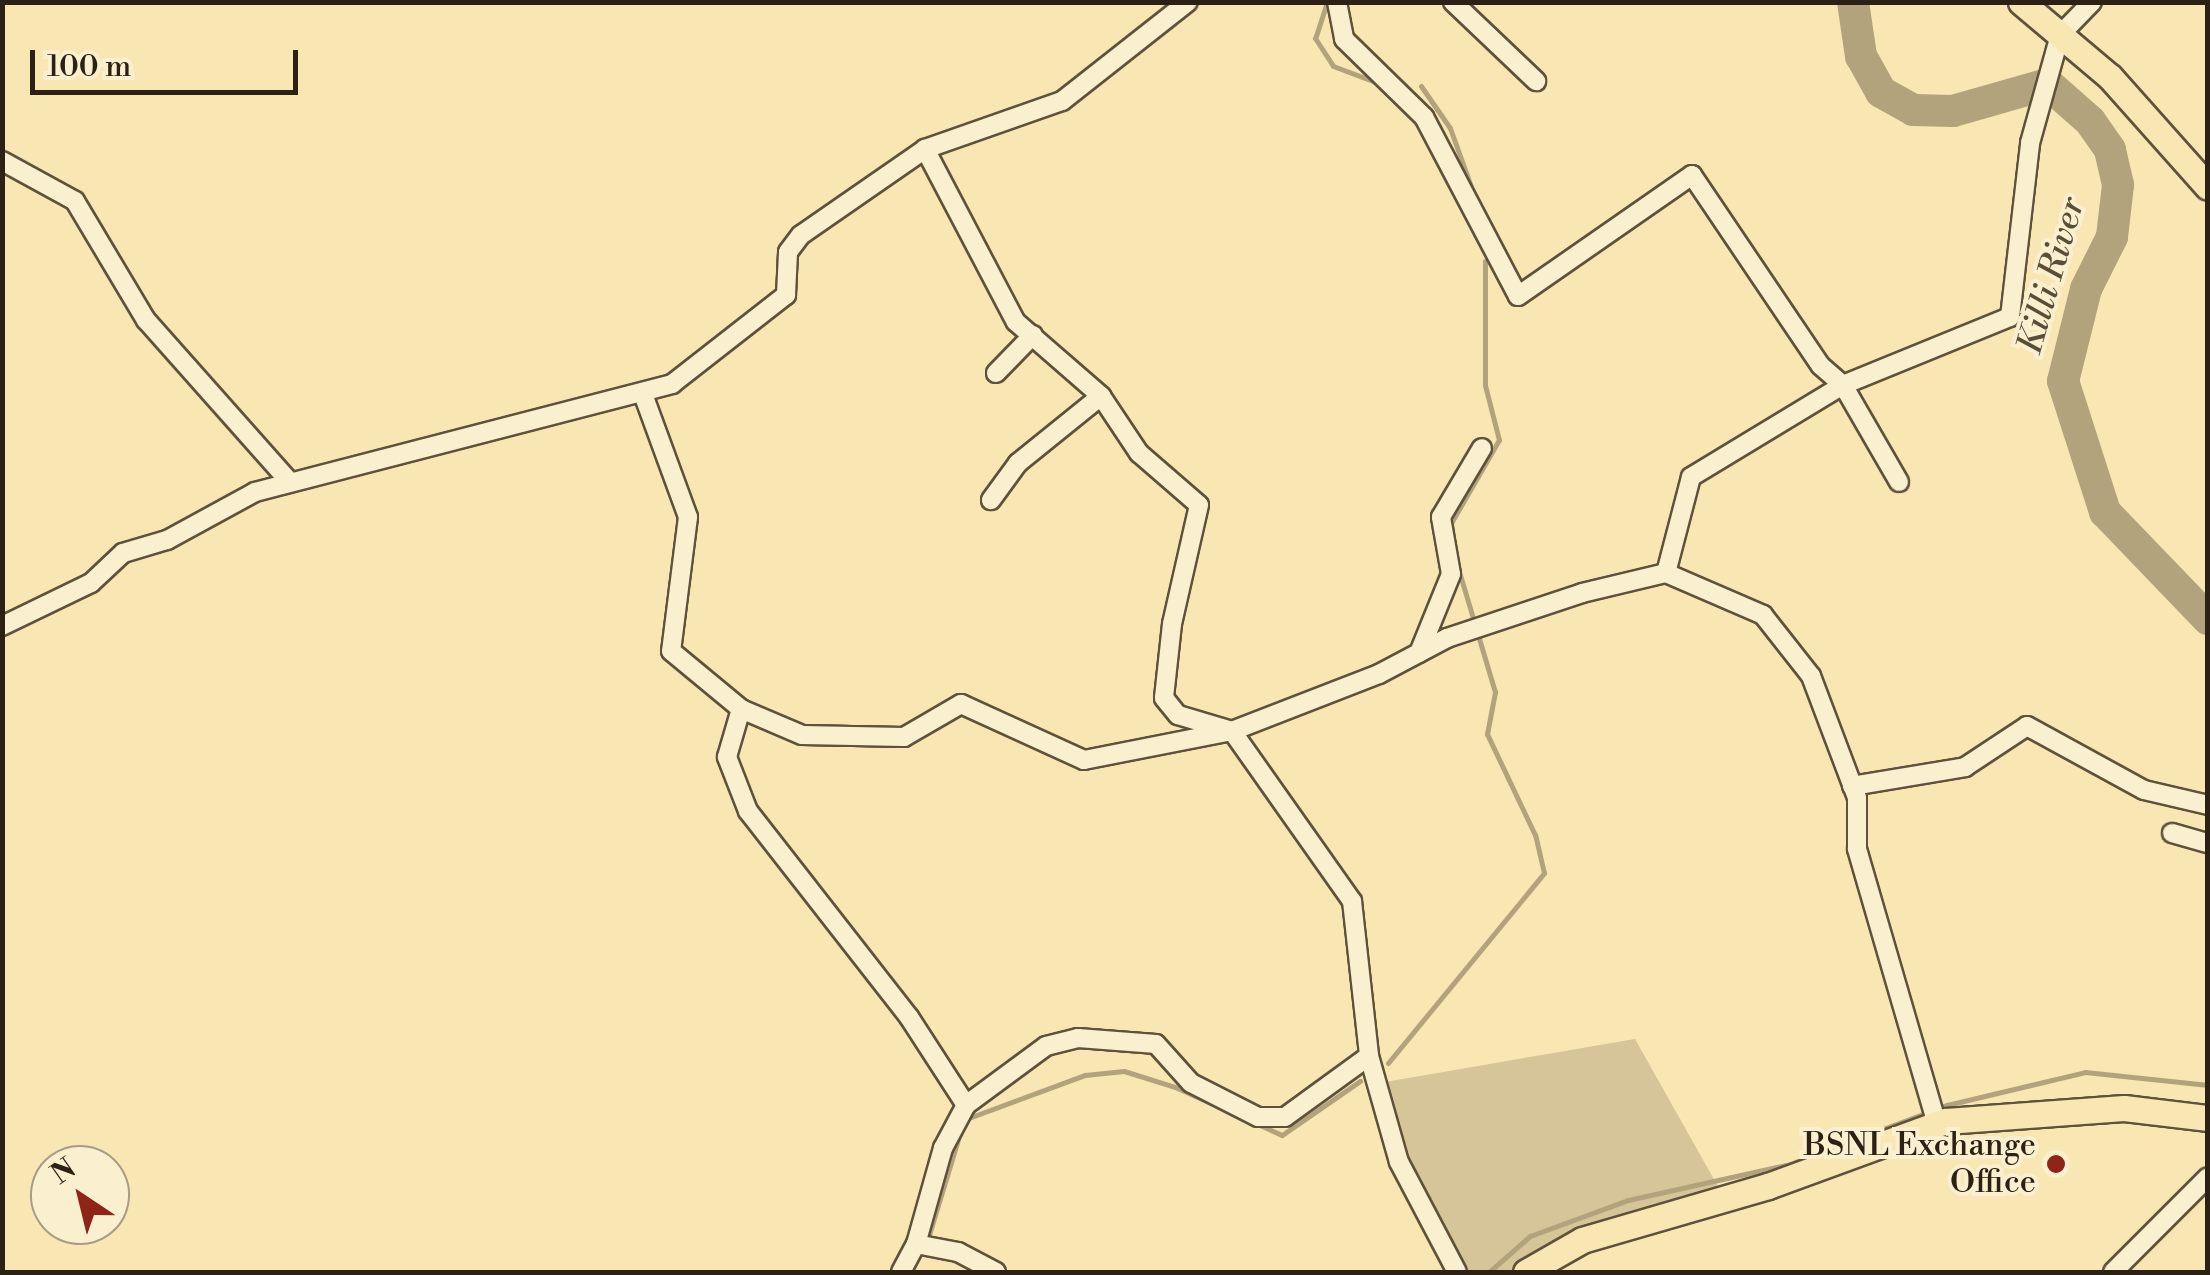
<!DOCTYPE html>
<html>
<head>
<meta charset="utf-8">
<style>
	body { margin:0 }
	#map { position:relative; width:2210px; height:1275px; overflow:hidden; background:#f8e6b3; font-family:"Libre Bodoni",serif }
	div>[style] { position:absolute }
	.green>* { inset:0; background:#d5c598 }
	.stream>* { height:5px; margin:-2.5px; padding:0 2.5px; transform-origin:2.5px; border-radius:2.5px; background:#b3a37d }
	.river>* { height:32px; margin:-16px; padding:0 16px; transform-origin:16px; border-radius:16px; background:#b3a37d }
	.roads { filter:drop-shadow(2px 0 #5f523c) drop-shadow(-2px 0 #5f523c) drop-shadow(0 2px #5f523c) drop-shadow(0 -2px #5f523c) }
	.minor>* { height:18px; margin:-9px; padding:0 9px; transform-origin:9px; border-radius:9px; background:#faefce }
	.primary>* { height:25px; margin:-12.5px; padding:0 12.5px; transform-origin:12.5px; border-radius:12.5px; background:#f8e6b3 }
	.dots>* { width:28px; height:28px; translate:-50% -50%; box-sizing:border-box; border:5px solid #faefce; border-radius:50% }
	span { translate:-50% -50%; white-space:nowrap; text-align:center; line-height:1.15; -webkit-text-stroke:8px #faefce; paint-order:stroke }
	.poi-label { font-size:32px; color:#2c2114 }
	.right { translate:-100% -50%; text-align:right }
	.water-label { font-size:35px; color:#5b4e39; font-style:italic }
	.frame { position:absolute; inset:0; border:5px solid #2c2114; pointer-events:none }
	.north { position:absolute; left:30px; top:1145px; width:100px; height:100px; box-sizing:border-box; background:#faefce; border:2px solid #a89d84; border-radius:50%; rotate:325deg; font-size:28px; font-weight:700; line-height:40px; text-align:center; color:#2c2114 }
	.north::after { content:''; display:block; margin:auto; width:35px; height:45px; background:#8f2418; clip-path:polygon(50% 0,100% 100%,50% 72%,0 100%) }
	.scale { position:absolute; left:30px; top:50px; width:268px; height:45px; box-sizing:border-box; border:5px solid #2c2114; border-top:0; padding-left:12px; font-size:30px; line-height:35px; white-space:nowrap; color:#2c2114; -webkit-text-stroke:8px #faefce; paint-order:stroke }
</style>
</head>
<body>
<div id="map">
	<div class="green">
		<div style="clip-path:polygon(1635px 1039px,1720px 1190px,1518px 1264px,1512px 1272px,1456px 1272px,1413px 1181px,1385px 1082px)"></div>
	</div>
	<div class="stream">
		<div style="left:1327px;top:2px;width:38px;rotate:108deg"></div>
		<div style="left:1315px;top:38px;width:33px;rotate:57deg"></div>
		<div style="left:1333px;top:66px;width:51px;rotate:20.6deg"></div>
		<div style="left:1421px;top:86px;width:51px;rotate:55.4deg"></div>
		<div style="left:1450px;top:128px;width:71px;rotate:70.3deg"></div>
		<div style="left:1453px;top:538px;width:15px;rotate:-98deg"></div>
		<div style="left:1451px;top:523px;width:96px;rotate:-60deg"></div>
		<div style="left:1499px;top:440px;width:57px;rotate:-104.3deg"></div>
		<div style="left:1485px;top:385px;width:124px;rotate:-90deg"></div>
		<div style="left:1388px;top:1063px;width:246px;rotate:-50.6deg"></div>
		<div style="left:1544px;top:873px;width:39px;rotate:-103deg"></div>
		<div style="left:1535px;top:835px;width:112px;rotate:-115.4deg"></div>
		<div style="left:1487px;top:734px;width:43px;rotate:-79.2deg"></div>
		<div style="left:1495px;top:692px;width:129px;rotate:-106.6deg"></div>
		<div style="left:966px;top:1119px;width:127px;rotate:-20.3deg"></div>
		<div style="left:1085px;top:1075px;width:39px;rotate:-6deg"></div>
		<div style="left:1124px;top:1071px;width:53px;rotate:17.4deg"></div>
		<div style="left:1175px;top:1087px;width:117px;rotate:24.2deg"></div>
		<div style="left:1282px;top:1135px;width:95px;rotate:-34.7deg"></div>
		<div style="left:928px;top:1238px;width:110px;rotate:-73.1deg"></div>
		<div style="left:1489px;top:1272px;width:55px;rotate:-41.3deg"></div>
		<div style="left:1530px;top:1236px;width:104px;rotate:-20.2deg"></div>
		<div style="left:1628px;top:1200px;width:166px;rotate:-12.5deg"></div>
		<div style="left:1790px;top:1164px;width:168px;rotate:-20.6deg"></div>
		<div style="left:1947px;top:1105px;width:142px;rotate:-13.4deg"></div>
		<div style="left:2085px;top:1072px;width:124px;rotate:6deg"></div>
	</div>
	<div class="river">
		<div style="left:1853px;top:2px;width:55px;rotate:81.6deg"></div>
		<div style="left:1861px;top:56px;width:41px;rotate:60.9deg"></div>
		<div style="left:1881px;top:92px;width:37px;rotate:29deg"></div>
		<div style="left:1913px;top:110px;width:40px;rotate:1.4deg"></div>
		<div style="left:1953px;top:111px;width:99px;rotate:-15.9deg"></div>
		<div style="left:2048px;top:84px;width:56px;rotate:41.4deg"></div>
		<div style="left:2090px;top:121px;width:35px;rotate:55deg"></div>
		<div style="left:2110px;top:150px;width:36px;rotate:77deg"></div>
		<div style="left:2118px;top:185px;width:52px;rotate:96.6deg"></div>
		<div style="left:2112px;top:237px;width:58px;rotate:116.6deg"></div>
		<div style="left:2086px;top:289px;width:95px;rotate:104deg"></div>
		<div style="left:2063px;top:381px;width:138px;rotate:72.2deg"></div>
		<div style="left:2105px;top:512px;width:149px;rotate:46.1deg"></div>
	</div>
	<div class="roads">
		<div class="minor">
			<div style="left:1337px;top:2px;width:38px;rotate:79deg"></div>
			<div style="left:1344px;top:39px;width:112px;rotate:44.3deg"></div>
			<div style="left:1424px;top:117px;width:202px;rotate:62.3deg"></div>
			<div style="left:1518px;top:296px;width:212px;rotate:-34.8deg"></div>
			<div style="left:1692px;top:175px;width:230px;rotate:56deg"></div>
			<div style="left:1821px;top:366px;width:29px;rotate:41deg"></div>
			<div style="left:1843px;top:385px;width:112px;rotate:60deg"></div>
			<div style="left:1453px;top:2px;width:115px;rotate:43.6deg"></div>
			<div style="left:925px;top:149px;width:195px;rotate:62.3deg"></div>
			<div style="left:1016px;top:322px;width:113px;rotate:41deg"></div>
			<div style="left:1101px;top:396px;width:107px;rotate:141.1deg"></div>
			<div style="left:1018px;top:463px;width:46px;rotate:126.1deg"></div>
			<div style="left:2px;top:161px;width:83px;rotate:28.7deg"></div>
			<div style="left:75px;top:201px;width:139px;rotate:59.2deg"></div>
			<div style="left:146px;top:320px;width:215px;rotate:48.4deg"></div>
			<div style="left:996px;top:373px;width:53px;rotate:-45.8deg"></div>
			<div style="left:643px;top:394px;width:131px;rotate:69.9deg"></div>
			<div style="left:688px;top:517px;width:135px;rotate:97.2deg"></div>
			<div style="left:671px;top:651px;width:91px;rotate:39.6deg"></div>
			<div style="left:741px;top:709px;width:66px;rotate:23.1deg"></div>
			<div style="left:802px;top:735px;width:102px;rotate:1.1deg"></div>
			<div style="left:904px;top:737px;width:66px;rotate:-30.1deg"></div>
			<div style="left:961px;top:704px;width:135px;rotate:24.5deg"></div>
			<div style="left:1084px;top:760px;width:151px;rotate:-11.1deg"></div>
			<div style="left:1232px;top:731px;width:158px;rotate:-21.2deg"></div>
			<div style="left:1379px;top:674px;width:77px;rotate:-27.9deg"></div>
			<div style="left:1447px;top:638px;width:142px;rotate:-18.4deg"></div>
			<div style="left:1582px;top:593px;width:86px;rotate:-13.4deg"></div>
			<div style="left:1666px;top:573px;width:106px;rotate:23.4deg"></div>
			<div style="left:1763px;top:615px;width:78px;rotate:51.8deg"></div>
			<div style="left:1811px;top:676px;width:130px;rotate:69.3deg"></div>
			<div style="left:1857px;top:798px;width:51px;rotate:90deg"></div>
			<div style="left:1857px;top:849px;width:287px;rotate:73.8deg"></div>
			<div style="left:1101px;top:396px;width:69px;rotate:56.3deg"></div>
			<div style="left:1139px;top:453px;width:79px;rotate:40.9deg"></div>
			<div style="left:1199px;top:505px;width:122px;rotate:102.8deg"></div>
			<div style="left:1172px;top:624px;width:74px;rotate:96.2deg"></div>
			<div style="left:1164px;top:698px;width:22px;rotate:51deg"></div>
			<div style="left:1178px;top:715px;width:56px;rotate:16.5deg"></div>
			<div style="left:1232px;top:731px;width:208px;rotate:54.8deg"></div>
			<div style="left:1352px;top:901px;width:156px;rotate:83.7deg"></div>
			<div style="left:1369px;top:1056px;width:110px;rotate:74.2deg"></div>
			<div style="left:1399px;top:1162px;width:124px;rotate:62.2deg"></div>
			<div style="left:1666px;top:573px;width:99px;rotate:-75.4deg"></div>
			<div style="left:1691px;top:477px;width:178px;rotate:-31.2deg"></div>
			<div style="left:1843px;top:385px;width:180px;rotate:-22.2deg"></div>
			<div style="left:2010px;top:317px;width:175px;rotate:-83.4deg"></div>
			<div style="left:2030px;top:143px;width:112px;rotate:-74.5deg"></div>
			<div style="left:2060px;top:35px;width:46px;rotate:-45.9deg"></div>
			<div style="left:2px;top:626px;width:99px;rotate:-25.8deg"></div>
			<div style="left:91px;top:583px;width:44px;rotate:-43.2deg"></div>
			<div style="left:123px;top:553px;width:46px;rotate:-16.5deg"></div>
			<div style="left:167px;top:540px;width:100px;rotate:-28.6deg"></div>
			<div style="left:255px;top:492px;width:431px;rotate:-14.5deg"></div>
			<div style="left:672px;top:384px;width:145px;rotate:-38deg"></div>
			<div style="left:786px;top:295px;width:43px;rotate:-87.3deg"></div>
			<div style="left:788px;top:252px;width:21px;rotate:-53deg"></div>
			<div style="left:801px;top:235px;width:151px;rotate:-34.7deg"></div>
			<div style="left:925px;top:149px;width:145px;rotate:-19.3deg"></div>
			<div style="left:1062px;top:101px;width:160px;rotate:-38.2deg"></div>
			<div style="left:1419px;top:653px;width:85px;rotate:-67.9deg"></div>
			<div style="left:1451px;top:574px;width:58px;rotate:-100deg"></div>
			<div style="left:1441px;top:517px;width:80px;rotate:-59.3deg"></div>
			<div style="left:741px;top:709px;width:50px;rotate:106.3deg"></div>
			<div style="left:727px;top:757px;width:58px;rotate:68.7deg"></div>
			<div style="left:748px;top:811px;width:261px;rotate:52deg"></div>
			<div style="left:909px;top:1017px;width:105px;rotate:57.1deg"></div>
			<div style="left:966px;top:1105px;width:49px;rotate:118.1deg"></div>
			<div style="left:943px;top:1148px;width:100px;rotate:105.7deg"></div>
			<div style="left:1852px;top:786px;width:115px;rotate:-9.5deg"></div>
			<div style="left:1965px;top:767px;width:74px;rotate:-33.5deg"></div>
			<div style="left:2027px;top:726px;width:133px;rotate:28.7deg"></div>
			<div style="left:2144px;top:790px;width:66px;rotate:13.2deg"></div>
			<div style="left:2172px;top:833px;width:37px;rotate:16deg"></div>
			<div style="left:966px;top:1105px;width:99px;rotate:-36.4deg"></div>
			<div style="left:1046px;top:1046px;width:33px;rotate:-14deg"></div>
			<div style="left:1078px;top:1038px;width:78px;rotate:4.4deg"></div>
			<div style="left:1156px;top:1044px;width:52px;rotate:48.1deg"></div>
			<div style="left:1191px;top:1083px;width:75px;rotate:26.9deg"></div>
			<div style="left:1258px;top:1117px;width:27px"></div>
			<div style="left:1285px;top:1117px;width:104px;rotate:-36deg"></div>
			<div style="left:901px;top:1272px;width:32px;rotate:-62deg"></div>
			<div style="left:916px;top:1244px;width:43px;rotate:10.8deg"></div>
			<div style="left:958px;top:1252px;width:43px;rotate:27.8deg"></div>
			<div style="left:2113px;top:1272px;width:134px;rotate:-45deg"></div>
		</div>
		<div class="primary">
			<div style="left:2021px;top:2px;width:116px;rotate:40.1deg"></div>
			<div style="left:2110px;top:77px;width:147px;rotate:48.3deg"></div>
			<div style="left:1526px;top:1272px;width:64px;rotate:-29.7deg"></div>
			<div style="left:1582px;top:1240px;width:194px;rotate:-16.2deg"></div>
			<div style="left:1768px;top:1186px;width:189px;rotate:-20.1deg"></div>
			<div style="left:1946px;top:1121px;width:178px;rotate:-4.2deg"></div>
			<div style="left:2124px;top:1108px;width:85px;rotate:6.8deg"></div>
		</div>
	</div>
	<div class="dots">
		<div style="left:2056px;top:1164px;background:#8f2418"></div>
	</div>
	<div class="poi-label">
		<span class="right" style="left:2036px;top:1164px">BSNL Exchange<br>Office</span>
	</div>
	<div class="water-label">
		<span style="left:2052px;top:276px;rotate:-74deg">Killi River</span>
	</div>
	<div class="frame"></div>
	<div class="north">N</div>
	<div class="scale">100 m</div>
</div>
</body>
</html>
